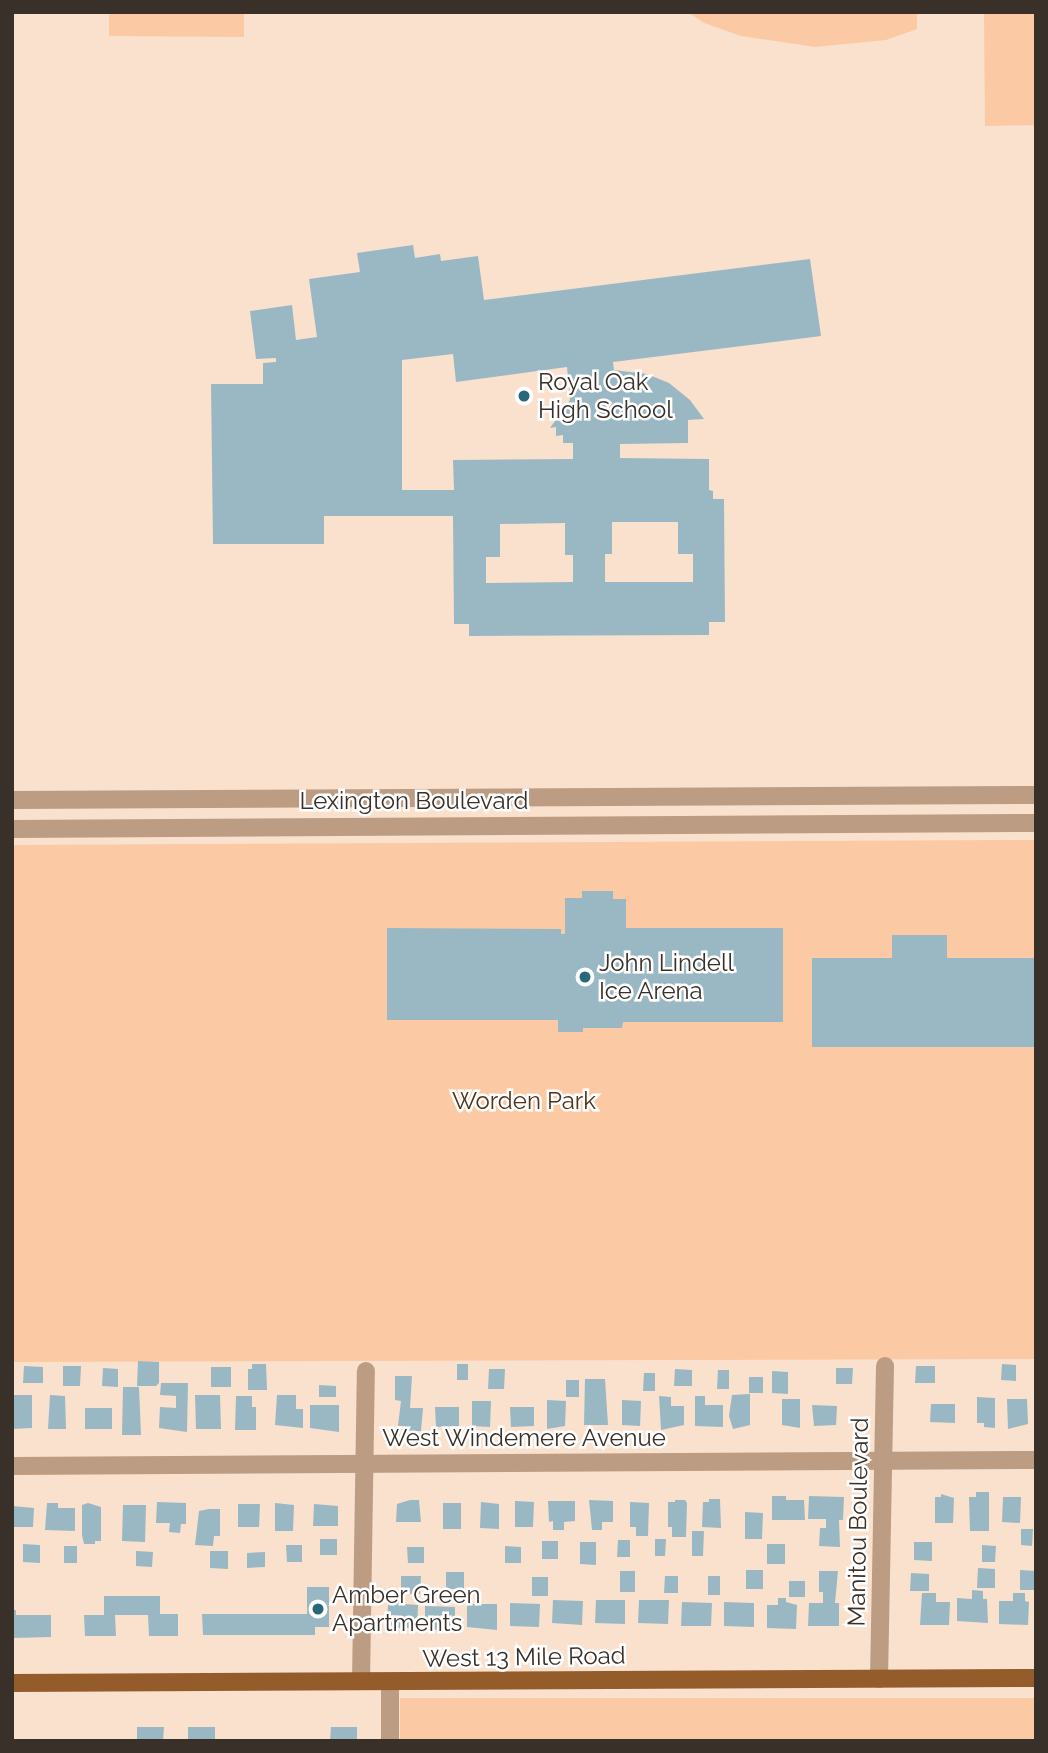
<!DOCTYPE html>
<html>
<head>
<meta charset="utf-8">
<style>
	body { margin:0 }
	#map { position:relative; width:1048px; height:1753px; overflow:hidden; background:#f9e1ce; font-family:Raleway,sans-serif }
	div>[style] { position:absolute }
	.green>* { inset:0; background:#fbc9a3 }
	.building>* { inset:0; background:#9ab8c3 }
	.minor>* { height:18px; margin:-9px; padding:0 9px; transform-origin:9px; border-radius:9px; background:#bc9c83 }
	.major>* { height:18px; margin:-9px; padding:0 9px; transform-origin:9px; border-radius:9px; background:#945c2b }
	.dots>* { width:19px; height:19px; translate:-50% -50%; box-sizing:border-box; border:4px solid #fff; border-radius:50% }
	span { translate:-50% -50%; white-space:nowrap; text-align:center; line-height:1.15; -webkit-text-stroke:5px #fff; paint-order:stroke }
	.poi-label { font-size:24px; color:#393029 }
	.left { translate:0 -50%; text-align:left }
	.street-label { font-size:24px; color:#393029 }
	.park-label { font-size:24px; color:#51331a }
	.frame { position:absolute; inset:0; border:14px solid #393029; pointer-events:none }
</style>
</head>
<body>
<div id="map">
	<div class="green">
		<div style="clip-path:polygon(109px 12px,244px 12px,244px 37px,109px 36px)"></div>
		<div style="clip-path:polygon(688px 12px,917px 12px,917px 29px,886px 40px,815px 47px,741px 36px,704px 23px)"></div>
		<div style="clip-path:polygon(984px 12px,1036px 12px,1036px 125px,985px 126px)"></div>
		<div style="clip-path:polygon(1036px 840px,1036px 1359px,12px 1362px,12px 845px)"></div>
		<div style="clip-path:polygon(400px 1698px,1036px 1698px,1036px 1741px,400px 1741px)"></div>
	</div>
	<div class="building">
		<div style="clip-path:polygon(evenodd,413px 245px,415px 258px,440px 254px,441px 261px,478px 256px,484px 300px,810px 259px,821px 336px,613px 362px,614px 370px,647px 374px,669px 383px,690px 400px,704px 419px,688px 420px,688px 443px,620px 444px,620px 458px,709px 459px,709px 490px,713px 491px,713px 499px,724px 499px,725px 622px,709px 622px,709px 635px,469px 636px,469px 624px,454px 624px,453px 516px,324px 516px,324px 544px,213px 544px,211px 384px,263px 384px,263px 363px,276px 362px,276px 358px,256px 359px,250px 311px,292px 305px,296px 340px,317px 337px,309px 279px,360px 272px,357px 253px,413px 245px,453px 354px,456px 382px,567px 367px,570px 400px,550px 428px,556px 427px,556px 436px,563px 435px,563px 443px,573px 443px,573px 459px,453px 460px,454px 490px,402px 490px,402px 360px,453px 354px,413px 245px,612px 522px,678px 522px,678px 554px,693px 554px,693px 582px,605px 582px,605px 554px,612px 554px,612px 522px,413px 245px,565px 523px,565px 555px,573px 555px,573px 582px,486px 583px,486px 557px,500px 557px,500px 524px,565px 523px)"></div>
		<div style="clip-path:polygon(582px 891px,613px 891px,613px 899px,626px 899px,626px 928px,783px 928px,783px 1022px,623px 1022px,622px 1028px,583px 1028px,583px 1032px,558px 1032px,558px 1020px,387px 1020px,387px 928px,561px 929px,561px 934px,565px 934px,565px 898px,582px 898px)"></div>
		<div style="clip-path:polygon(892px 935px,947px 935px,947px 958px,1034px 958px,1034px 1047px,812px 1047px,812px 958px,892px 958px)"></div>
		<div style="clip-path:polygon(138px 1361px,159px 1362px,159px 1383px,156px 1386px,137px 1386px)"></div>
		<div style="clip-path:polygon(252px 1364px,266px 1364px,267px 1390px,248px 1390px,248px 1369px,252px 1369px)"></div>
		<div style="clip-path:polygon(457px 1364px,468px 1364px,468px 1380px,457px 1380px)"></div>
		<div style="clip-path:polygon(1002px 1364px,1016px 1365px,1016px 1381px,1001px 1380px)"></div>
		<div style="clip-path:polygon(24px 1366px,43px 1367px,43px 1383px,23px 1383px)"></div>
		<div style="clip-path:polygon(63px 1366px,81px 1366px,80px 1386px,63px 1386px)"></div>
		<div style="clip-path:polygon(916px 1366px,935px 1366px,935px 1383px,915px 1383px)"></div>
		<div style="clip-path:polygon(211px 1367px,231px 1367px,231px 1387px,211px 1387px)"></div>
		<div style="clip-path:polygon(103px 1368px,118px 1369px,118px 1387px,102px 1386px)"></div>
		<div style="clip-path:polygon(836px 1368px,853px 1368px,852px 1384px,836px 1384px)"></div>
		<div style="clip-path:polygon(489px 1369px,505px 1369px,504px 1389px,488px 1389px)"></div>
		<div style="clip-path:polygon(675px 1369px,692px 1370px,692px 1386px,674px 1386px)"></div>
		<div style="clip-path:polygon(718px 1370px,729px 1370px,729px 1389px,717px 1389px)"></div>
		<div style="clip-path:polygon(772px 1371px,788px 1372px,788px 1394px,772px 1393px)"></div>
		<div style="clip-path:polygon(644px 1373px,655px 1373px,655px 1391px,643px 1391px)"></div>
		<div style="clip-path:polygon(395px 1376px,412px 1376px,410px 1408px,423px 1408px,421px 1431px,405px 1431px,405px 1426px,398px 1426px,401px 1401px,395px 1400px)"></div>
		<div style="clip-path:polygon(749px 1377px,763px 1377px,763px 1393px,749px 1393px)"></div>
		<div style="clip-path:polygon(585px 1379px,605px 1379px,608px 1425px,584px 1425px)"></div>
		<div style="clip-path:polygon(566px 1380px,579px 1380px,579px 1397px,566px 1397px)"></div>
		<div style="clip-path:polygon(161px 1383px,188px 1383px,187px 1432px,159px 1428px,160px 1407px,176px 1408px,176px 1396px,160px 1395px)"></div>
		<div style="clip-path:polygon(319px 1385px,336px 1386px,336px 1397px,319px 1397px)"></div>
		<div style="clip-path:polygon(123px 1387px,139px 1387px,141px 1435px,122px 1435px)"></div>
		<div style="clip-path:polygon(750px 1394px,750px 1425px,733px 1429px,729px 1416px,732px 1395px)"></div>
		<div style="clip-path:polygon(12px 1395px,32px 1395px,32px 1428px,12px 1429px)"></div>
		<div style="clip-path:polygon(50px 1395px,65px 1396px,66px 1429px,48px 1429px)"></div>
		<div style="clip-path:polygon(195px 1395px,220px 1395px,221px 1429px,196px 1429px)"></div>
		<div style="clip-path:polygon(277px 1395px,296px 1395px,296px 1409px,303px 1409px,303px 1428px,275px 1425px)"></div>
		<div style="clip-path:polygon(236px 1396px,252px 1396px,252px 1407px,256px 1407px,256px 1430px,235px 1430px)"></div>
		<div style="clip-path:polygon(659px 1396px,671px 1397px,671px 1406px,684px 1406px,684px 1425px,661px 1430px)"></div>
		<div style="clip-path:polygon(695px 1396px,705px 1396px,705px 1405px,723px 1405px,723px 1427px,695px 1426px)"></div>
		<div style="clip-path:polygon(977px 1397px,995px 1398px,995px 1428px,984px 1427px,984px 1423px,977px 1423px)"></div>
		<div style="clip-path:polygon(782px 1399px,800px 1399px,800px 1428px,782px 1425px)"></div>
		<div style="clip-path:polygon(1007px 1399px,1027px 1399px,1028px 1424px,1008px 1429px)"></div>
		<div style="clip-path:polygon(547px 1400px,566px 1401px,565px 1426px,547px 1429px)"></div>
		<div style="clip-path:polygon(622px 1400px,641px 1401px,640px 1426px,622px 1425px)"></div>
		<div style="clip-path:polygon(472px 1401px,491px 1401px,490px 1427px,472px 1426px)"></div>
		<div style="clip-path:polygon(931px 1404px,955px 1404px,955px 1423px,930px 1422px)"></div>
		<div style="clip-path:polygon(310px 1405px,339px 1405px,339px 1432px,310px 1428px)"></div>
		<div style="clip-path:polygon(812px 1405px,837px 1406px,836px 1425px,814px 1426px)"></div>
		<div style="clip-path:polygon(435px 1407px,459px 1407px,459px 1426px,436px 1427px)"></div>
		<div style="clip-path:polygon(510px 1407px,534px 1407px,534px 1426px,511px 1427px)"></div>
		<div style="clip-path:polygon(85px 1408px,112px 1408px,112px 1429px,85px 1429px)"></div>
		<div style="clip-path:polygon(976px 1492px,989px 1492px,989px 1531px,970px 1531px,969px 1497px,976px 1497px)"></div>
		<div style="clip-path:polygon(941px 1494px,954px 1498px,953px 1523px,935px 1523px,935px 1497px,941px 1497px)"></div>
		<div style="clip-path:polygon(772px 1496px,786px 1496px,786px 1500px,804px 1500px,805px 1520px,772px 1520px)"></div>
		<div style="clip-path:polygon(809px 1496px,844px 1497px,843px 1520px,839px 1520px,840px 1547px,819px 1546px,820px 1528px,826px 1528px,826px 1519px,808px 1519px)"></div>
		<div style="clip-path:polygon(1003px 1497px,1021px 1497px,1020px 1523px,1002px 1522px)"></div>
		<div style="clip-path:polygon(709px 1499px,720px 1499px,721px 1528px,702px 1527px,703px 1502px,709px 1502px)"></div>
		<div style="clip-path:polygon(410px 1500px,419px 1500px,421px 1522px,396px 1522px,397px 1504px)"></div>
		<div style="clip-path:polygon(589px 1500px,613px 1501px,613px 1522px,602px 1522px,602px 1530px,592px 1530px)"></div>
		<div style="clip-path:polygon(675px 1500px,685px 1500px,687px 1503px,686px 1537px,672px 1537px,672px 1527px,668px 1527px,668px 1502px,675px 1502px)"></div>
		<div style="clip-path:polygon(515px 1501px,534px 1502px,533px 1527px,515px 1527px)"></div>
		<div style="clip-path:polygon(548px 1501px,575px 1501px,575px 1521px,564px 1522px,564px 1530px,553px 1530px,553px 1521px,549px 1522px)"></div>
		<div style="clip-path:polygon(157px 1502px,186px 1503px,186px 1524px,181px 1524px,180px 1533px,169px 1532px,170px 1523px,156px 1523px)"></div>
		<div style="clip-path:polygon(481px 1502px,499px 1504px,499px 1529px,480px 1528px)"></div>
		<div style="clip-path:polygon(630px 1502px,649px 1503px,648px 1536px,636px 1536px,636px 1527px,630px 1527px)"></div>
		<div style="clip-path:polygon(47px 1503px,58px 1503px,58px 1508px,75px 1508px,75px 1531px,45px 1530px)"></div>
		<div style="clip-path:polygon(88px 1503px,101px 1507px,101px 1541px,95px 1541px,95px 1544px,84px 1544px,82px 1535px,82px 1505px)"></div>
		<div style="clip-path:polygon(275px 1503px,294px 1505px,293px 1531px,275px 1531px)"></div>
		<div style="clip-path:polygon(443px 1503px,461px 1503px,461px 1529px,443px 1529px)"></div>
		<div style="clip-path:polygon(238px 1504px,260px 1504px,259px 1527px,238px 1527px)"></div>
		<div style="clip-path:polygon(314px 1504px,338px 1506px,338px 1526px,313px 1526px)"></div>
		<div style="clip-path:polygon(123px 1505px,146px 1505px,145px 1542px,122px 1541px)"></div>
		<div style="clip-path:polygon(12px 1506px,34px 1508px,33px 1527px,12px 1527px)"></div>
		<div style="clip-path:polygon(209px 1509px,220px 1509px,220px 1536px,214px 1536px,213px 1546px,195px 1545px,199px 1511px)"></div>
		<div style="clip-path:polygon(745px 1512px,763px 1513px,762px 1539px,745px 1539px)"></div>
		<div style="clip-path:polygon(1021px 1529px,1033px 1529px,1032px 1546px,1021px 1545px)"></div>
		<div style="clip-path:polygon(692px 1531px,704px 1531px,703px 1556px,692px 1556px)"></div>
		<div style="clip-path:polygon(320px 1539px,337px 1539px,337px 1555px,320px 1555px)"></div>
		<div style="clip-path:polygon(655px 1539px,666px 1539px,665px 1556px,655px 1556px)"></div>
		<div style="clip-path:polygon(618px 1540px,630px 1540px,630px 1557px,617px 1557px)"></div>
		<div style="clip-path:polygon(542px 1541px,558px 1541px,558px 1559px,542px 1559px)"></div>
		<div style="clip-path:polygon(580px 1542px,596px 1542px,596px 1565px,580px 1564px)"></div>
		<div style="clip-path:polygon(914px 1542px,932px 1542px,932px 1561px,914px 1560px)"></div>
		<div style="clip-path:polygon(23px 1544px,40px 1545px,40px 1563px,23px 1562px)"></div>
		<div style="clip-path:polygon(767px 1544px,785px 1544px,785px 1564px,767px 1564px)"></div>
		<div style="clip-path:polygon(286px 1545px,302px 1545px,302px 1562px,287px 1562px)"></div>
		<div style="clip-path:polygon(982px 1545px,996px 1546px,995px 1562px,982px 1562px)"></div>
		<div style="clip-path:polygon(64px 1546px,77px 1546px,77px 1563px,64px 1563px)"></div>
		<div style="clip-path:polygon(505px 1546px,521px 1547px,521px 1563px,505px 1563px)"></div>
		<div style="clip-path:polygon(407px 1547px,424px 1547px,424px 1563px,408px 1563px)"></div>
		<div style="clip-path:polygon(136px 1551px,153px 1552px,152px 1567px,136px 1566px)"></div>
		<div style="clip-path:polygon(210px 1551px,228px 1551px,228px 1569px,210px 1568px)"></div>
		<div style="clip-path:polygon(265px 1552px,265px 1567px,247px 1568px,247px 1553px)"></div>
		<div style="clip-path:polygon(978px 1568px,995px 1569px,995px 1588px,977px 1588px)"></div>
		<div style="clip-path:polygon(746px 1570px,763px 1570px,763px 1589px,746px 1589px)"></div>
		<div style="clip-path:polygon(1020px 1570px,1036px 1571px,1036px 1590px,1020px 1590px)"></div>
		<div style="clip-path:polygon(620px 1571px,635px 1571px,635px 1592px,620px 1592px)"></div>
		<div style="clip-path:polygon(819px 1571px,838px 1571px,835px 1603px,839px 1603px,839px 1626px,808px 1626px,809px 1603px,823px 1603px,823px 1592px,819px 1592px)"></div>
		<div style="clip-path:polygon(446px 1572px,464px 1572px,464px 1589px,446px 1589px)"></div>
		<div style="clip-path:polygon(911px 1573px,929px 1574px,929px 1591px,910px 1591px)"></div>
		<div style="clip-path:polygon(401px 1576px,421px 1576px,420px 1594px,401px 1594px)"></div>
		<div style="clip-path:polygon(665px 1576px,678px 1576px,678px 1593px,664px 1593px)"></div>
		<div style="clip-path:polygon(708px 1576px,720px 1576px,720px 1595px,708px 1595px)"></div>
		<div style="clip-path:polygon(532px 1577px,548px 1577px,548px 1596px,532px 1596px)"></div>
		<div style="clip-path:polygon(789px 1581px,805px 1581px,805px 1597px,789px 1597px)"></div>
		<div style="clip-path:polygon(307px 1587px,329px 1587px,329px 1627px,315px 1627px,315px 1635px,203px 1635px,202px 1614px,307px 1614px)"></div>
		<div style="clip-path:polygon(972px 1590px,983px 1591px,983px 1599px,987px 1599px,988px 1623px,957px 1621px,957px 1598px,972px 1599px)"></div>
		<div style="clip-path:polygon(922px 1593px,936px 1593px,936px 1602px,950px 1602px,949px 1625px,920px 1625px)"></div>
		<div style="clip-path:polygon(1013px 1593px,1025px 1593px,1025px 1601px,1029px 1602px,1028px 1625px,999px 1624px,999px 1601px,1013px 1601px)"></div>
		<div style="clip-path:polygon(393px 1595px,403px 1595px,403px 1604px,418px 1605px,417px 1628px,387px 1628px,388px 1604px,393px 1604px)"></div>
		<div style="clip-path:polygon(104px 1596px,160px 1596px,160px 1614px,178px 1614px,178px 1636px,149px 1636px,148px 1615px,115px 1615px,116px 1636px,85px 1636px,84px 1615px,104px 1615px)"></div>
		<div style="clip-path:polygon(778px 1598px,786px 1598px,786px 1602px,797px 1605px,796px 1629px,767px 1628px,767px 1605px,778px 1605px)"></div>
		<div style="clip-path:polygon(553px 1600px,583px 1601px,582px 1625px,552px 1623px)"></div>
		<div style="clip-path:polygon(596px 1600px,625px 1600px,625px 1624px,595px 1623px)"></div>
		<div style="clip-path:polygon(639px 1600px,669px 1600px,668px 1624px,638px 1623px)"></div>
		<div style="clip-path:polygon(682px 1602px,712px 1603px,711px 1626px,681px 1626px)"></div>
		<div style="clip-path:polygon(724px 1602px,754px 1603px,754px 1627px,724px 1626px)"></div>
		<div style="clip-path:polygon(510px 1603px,540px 1604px,539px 1627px,510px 1626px)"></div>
		<div style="clip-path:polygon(467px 1604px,497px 1604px,497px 1630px,467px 1627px)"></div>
		<div style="clip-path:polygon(425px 1606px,455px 1607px,455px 1631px,425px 1629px)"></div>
		<div style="clip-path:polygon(12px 1610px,16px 1610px,16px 1615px,51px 1615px,51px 1637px,12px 1638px)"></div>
		<div style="clip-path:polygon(137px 1727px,164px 1727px,163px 1741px,137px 1741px)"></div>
		<div style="clip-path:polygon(188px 1727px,215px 1727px,215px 1741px,188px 1741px)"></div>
		<div style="clip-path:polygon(331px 1727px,357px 1727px,357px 1741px,330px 1741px)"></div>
	</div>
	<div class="minor">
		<div style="left:12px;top:800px;width:1024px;rotate:-0.28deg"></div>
		<div style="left:12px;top:829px;width:1024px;rotate:-0.34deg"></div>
		<div style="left:12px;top:1466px;width:1024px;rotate:-0.34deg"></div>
		<div style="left:879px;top:1679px;width:313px;rotate:-88.9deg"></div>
		<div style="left:361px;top:1681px;width:310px;rotate:-89.1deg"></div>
		<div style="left:390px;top:1741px;width:58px;rotate:-90deg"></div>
	</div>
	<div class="major">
		<div style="left:12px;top:1683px;width:1024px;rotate:-0.28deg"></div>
	</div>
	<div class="dots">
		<div style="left:524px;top:396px;background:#27687b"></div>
		<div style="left:585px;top:977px;background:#27687b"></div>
		<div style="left:318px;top:1609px;background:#27687b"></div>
	</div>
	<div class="poi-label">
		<span class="left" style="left:538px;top:396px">Royal Oak<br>High School</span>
		<span class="left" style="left:599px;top:977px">John Lindell<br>Ice Arena</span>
		<span class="left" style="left:332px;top:1609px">Amber Green<br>Apartments</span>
	</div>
	<div class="street-label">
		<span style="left:414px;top:801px">Lexington Boulevard</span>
		<span style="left:524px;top:1438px">West Windemere Avenue</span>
		<span style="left:858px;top:1522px;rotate:-89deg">Manitou Boulevard</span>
		<span style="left:524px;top:1657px;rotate:-1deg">West 13 Mile Road</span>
	</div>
	<div class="park-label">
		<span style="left:524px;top:1101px">Worden Park</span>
	</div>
	<div class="frame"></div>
</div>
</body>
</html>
